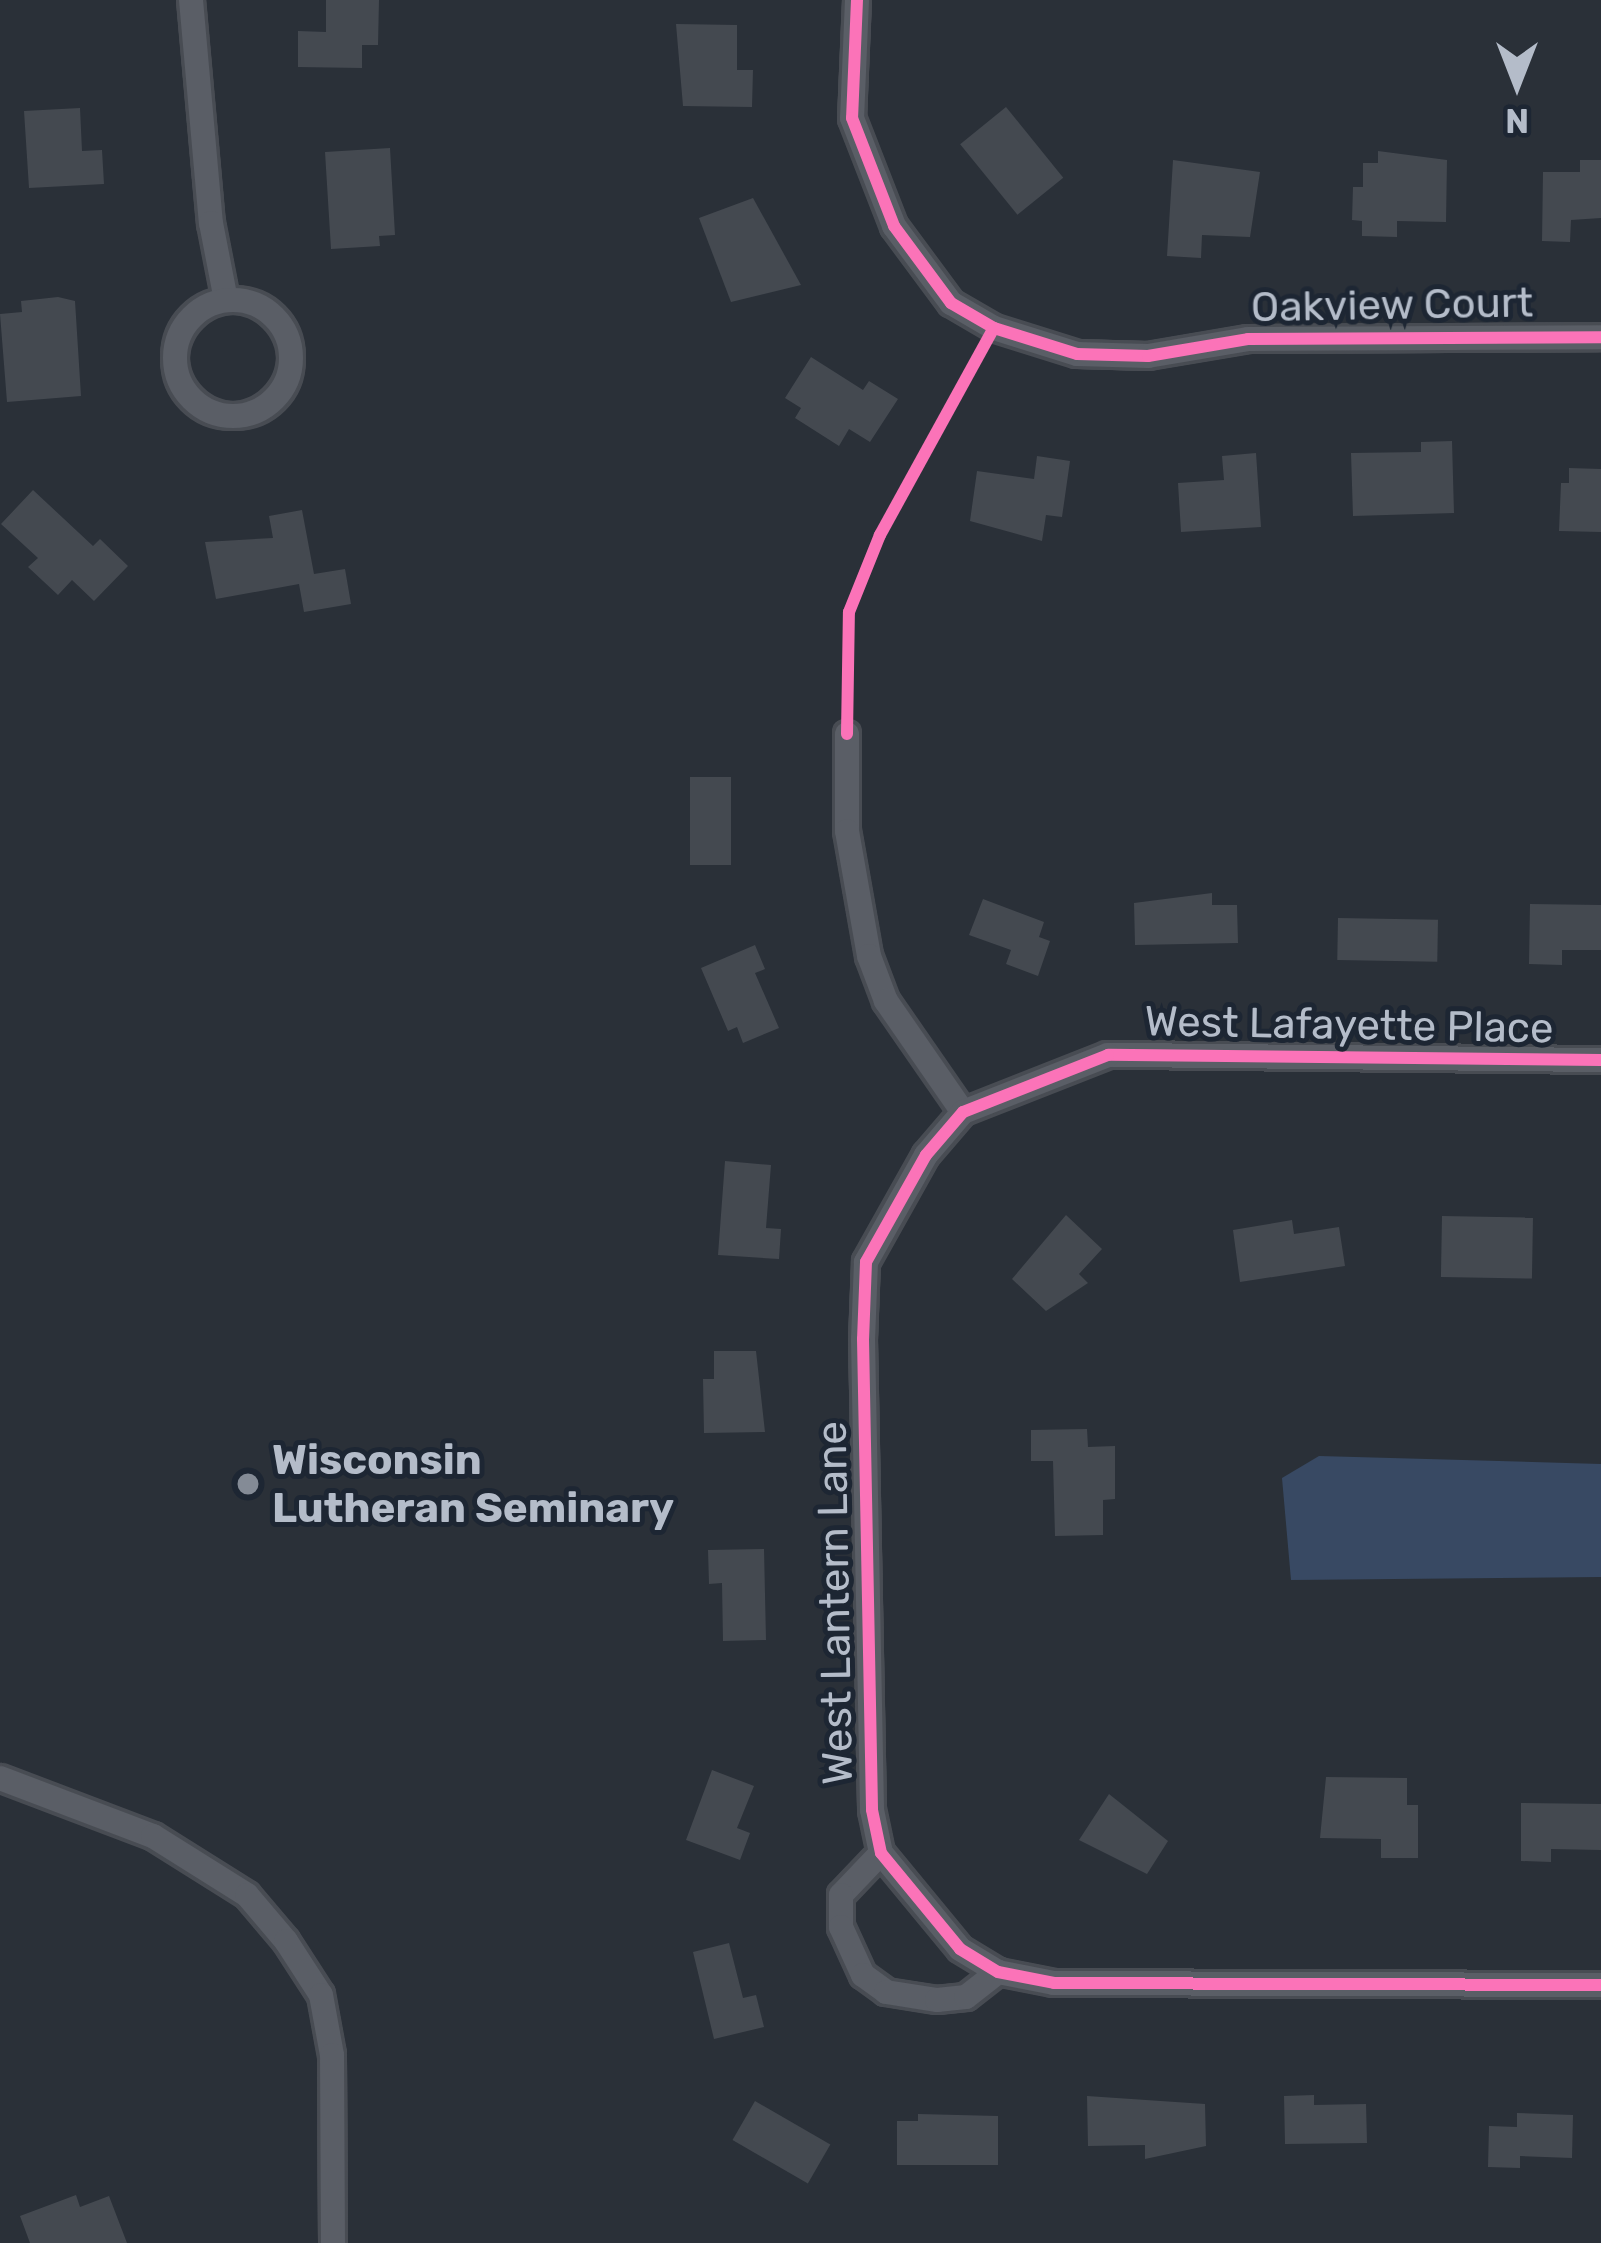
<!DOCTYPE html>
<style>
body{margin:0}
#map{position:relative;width:1601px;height:2243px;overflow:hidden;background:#2a3038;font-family:Rubik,sans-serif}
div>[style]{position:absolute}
.water>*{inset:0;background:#384963}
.building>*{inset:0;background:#444950;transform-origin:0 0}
.roads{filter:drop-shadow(3px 0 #484c53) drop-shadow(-3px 0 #484c53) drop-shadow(0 3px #484c53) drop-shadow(0 -3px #484c53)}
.street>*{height:24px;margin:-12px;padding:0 12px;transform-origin:12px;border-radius:12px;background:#5a5e66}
.street>.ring{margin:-12px;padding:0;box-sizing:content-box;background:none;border:24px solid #5a5e66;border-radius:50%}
.cycleway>*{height:12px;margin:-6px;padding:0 6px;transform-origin:6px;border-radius:6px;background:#fb73b8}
.dots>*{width:33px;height:33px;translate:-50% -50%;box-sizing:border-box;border:6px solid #1d2633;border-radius:50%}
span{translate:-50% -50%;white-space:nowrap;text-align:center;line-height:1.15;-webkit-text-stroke:10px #1d2633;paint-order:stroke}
.street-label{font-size:42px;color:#b4bcc9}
.poi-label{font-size:42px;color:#b4bcc9;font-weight:700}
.left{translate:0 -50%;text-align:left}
.north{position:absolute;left:1457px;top:24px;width:120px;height:120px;-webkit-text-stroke:9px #1d2633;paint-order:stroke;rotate:180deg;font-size:33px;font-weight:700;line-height:48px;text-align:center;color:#b4bcc9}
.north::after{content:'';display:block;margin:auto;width:42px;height:54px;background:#b4bcc9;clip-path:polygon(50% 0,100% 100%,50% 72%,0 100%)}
</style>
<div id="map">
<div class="water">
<div style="clip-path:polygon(1319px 1456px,1601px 1464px,1601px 1577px,1291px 1580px,1282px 1478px)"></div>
</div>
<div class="building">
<div style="clip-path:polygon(326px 0,379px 0,378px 45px,362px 45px,362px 68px,298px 67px,298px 31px,326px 32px)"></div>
<div style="clip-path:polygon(676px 24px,737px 25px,737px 70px,753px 70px,752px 107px,683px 106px)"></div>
<div style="left:1006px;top:107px;width:91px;height:59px;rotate:51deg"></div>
<div style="clip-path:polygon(80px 108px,82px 151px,102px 150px,104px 184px,29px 188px,24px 111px)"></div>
<div style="clip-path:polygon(390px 148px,395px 235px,379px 236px,380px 246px,331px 249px,325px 152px)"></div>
<div style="clip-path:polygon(1378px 151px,1447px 160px,1446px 222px,1397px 221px,1397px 237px,1362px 236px,1362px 221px,1352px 220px,1353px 187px,1363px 187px,1363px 163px,1378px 163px)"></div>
<div style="clip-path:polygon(1173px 160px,1260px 172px,1250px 237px,1202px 235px,1201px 258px,1167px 256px)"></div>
<div style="clip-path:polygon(1580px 160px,1601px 160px,1601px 218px,1571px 220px,1570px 242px,1542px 241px,1543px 172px,1580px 172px)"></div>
<div style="clip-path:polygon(753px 198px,801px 285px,731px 302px,699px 218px)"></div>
<div style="clip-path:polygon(58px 297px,75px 301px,81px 396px,7px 402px,0 314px,22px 312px,21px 301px)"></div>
<div style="clip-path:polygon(811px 357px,863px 390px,869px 381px,898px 399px,870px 442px,849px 429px,839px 446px,795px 418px,801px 408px,785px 398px)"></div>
<div style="clip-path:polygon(1452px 441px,1454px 513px,1353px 516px,1351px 453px,1421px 452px,1421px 442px)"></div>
<div style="clip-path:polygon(1256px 453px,1261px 527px,1181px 532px,1178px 483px,1224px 480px,1222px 456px)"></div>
<div style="clip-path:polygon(1037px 456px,1070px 461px,1062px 517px,1046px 515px,1042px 541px,970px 521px,977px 471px,1034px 479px)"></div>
<div style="clip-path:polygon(1569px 468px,1601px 469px,1601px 532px,1559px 531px,1561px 483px,1569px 483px)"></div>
<div style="clip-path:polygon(33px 490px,93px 546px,100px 539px,128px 566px,94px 601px,72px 580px,58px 595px,28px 567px,38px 558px,1px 524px)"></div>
<div style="clip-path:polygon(302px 510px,314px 574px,345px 569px,351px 604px,304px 612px,299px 584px,216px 599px,205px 542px,273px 538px,269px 516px)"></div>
<div style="left:690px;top:777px;width:41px;height:88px"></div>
<div style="clip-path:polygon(1212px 893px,1212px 905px,1237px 905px,1238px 943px,1135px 945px,1134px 903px)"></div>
<div style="clip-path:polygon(983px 899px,1044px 922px,1039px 937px,1050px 941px,1038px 976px,1006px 964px,1011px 950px,969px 935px)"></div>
<div style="clip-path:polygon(1530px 904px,1601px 905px,1601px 950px,1562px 950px,1562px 965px,1529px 964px)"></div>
<div style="left:1338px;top:918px;width:100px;height:42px;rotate:1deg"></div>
<div style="clip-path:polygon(755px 945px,765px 969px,755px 973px,779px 1028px,743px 1043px,737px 1027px,728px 1031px,701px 968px)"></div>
<div style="clip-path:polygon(725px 1161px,771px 1165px,766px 1228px,781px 1229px,779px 1259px,718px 1255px)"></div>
<div style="clip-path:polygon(1066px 1215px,1102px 1249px,1079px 1274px,1088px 1283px,1046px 1311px,1012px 1279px)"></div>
<div style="left:1442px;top:1216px;width:91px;height:61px;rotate:1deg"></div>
<div style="clip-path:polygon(1292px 1220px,1294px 1234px,1339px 1227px,1345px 1266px,1240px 1282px,1233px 1230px)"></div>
<div style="clip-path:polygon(714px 1351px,756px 1351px,765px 1432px,704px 1433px,703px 1379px,714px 1379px)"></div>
<div style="clip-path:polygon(1087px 1429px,1088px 1447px,1115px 1446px,1115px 1499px,1103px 1500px,1103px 1535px,1055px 1536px,1053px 1461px,1031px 1461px,1031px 1430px)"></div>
<div style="clip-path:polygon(764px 1549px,766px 1640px,723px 1641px,722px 1583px,709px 1584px,708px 1550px)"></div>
<div style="clip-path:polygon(712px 1770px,754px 1786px,737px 1828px,750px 1833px,740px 1860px,686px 1840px)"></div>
<div style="clip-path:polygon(1326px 1777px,1407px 1778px,1407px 1805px,1418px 1805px,1418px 1858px,1381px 1858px,1381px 1839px,1320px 1838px)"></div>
<div style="clip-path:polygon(1109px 1794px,1168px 1841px,1147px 1874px,1079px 1840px)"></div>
<div style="clip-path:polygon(1521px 1803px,1601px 1804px,1601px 1850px,1551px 1849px,1551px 1862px,1521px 1861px)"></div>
<div style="clip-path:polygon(729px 1943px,743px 1998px,756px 1995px,764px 2027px,714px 2039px,693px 1952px)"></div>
<div style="clip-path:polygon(1314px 2095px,1314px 2105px,1366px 2104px,1367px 2143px,1285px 2144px,1284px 2096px)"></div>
<div style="clip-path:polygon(1087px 2096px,1205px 2104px,1206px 2146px,1145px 2159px,1145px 2145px,1088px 2146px)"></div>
<div style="left:755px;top:2101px;width:87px;height:45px;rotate:30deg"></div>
<div style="clip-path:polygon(1517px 2113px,1573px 2115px,1572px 2158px,1520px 2156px,1520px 2168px,1488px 2167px,1489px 2126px,1517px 2127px)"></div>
<div style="clip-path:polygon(918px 2114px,998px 2116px,998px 2165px,897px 2165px,897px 2121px,918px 2121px)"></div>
<div style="clip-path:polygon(76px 2195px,80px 2207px,109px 2196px,127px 2243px,30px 2243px,20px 2216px)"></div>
</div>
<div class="roads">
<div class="street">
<div style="left:191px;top:0;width:224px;rotate:84.9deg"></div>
<div style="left:211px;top:223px;width:78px;rotate:79deg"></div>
<div style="left:857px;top:0;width:118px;rotate:92.4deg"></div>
<div style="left:852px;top:118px;width:116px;rotate:68.7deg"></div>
<div style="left:894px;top:226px;width:96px;rotate:53.5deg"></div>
<div style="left:951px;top:303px;width:50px;rotate:30.2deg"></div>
<div style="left:994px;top:328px;width:87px;rotate:17.4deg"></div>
<div style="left:1077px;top:354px;width:71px;rotate:1.6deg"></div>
<div style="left:1148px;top:356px;width:101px;rotate:-9.6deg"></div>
<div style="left:1248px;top:339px;width:353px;rotate:-0.3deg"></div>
<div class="ring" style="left:175px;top:300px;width:92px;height:92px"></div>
<div style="left:847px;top:734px;width:97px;rotate:90deg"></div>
<div style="left:847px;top:831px;width:127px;rotate:80deg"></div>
<div style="left:869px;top:956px;width:48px;rotate:69.3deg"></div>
<div style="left:886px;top:1001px;width:135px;rotate:55.3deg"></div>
<div style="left:1601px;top:1060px;width:493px;rotate:-179.4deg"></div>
<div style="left:1108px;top:1055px;width:156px;rotate:158.5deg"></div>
<div style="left:963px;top:1112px;width:57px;rotate:130.7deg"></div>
<div style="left:926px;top:1155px;width:123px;rotate:119.3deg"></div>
<div style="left:866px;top:1262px;width:77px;rotate:92.2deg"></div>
<div style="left:863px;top:1339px;width:471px;rotate:88.9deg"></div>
<div style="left:872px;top:1810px;width:44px;rotate:78.2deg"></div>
<div style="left:881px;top:1853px;width:124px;rotate:50.5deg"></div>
<div style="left:960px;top:1949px;width:44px;rotate:31.2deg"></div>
<div style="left:998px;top:1972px;width:57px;rotate:11.1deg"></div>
<div style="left:1054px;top:1983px;width:547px;rotate:0.21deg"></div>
<div style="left:0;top:1778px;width:164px;rotate:20.8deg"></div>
<div style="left:153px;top:1836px;width:111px;rotate:32.1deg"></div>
<div style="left:247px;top:1895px;width:60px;rotate:49.7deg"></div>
<div style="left:286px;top:1941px;width:64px;rotate:57.1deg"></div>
<div style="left:321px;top:1995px;width:61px;rotate:79.6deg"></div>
<div style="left:332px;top:2055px;width:188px;rotate:89.7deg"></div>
<div style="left:881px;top:1853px;width:58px;rotate:133.6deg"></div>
<div style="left:841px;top:1895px;width:32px;rotate:90deg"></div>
<div style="left:841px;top:1927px;width:53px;rotate:65.4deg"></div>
<div style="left:863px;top:1975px;width:29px;rotate:36deg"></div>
<div style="left:886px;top:1992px;width:52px;rotate:8.9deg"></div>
<div style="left:937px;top:2000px;width:29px;rotate:-6deg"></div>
<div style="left:966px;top:1997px;width:41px;rotate:-38deg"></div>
</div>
</div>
<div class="cycleway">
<div style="left:857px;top:0;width:118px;rotate:92.4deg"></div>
<div style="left:852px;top:118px;width:116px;rotate:68.7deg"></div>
<div style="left:894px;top:226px;width:96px;rotate:53.5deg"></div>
<div style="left:951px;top:303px;width:50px;rotate:30.2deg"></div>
<div style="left:994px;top:328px;width:87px;rotate:17.4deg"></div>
<div style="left:1077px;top:354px;width:71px;rotate:1.6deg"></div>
<div style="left:1148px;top:356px;width:101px;rotate:-9.6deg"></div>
<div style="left:1248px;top:339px;width:353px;rotate:-0.3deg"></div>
<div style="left:847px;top:734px;width:122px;rotate:-89.1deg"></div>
<div style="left:849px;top:612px;width:83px;rotate:-68.1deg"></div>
<div style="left:880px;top:535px;width:236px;rotate:-61.2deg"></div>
<div style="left:1601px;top:1060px;width:493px;rotate:-179.4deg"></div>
<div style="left:1108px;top:1055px;width:156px;rotate:158.5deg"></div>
<div style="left:963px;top:1112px;width:57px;rotate:130.7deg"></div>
<div style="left:926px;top:1155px;width:123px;rotate:119.3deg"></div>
<div style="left:866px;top:1262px;width:77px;rotate:92.2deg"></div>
<div style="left:863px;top:1339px;width:471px;rotate:88.9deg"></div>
<div style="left:872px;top:1810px;width:44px;rotate:78.2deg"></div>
<div style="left:881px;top:1853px;width:124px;rotate:50.5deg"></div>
<div style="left:960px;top:1949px;width:44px;rotate:31.2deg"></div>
<div style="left:998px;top:1972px;width:57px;rotate:11.1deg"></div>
<div style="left:1054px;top:1983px;width:547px;rotate:0.21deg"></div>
</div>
<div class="dots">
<div style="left:248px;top:1484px;background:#848b96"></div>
</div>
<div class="street-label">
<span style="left:1392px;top:305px;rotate:-1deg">Oakview Court</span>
<span style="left:1349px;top:1025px;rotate:1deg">West Lafayette Place</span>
<span style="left:835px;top:1603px;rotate:-91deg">West Lantern Lane</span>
</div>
<div class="poi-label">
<span class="left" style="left:272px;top:1484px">Wisconsin<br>Lutheran Seminary</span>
</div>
<div class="north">N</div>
</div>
